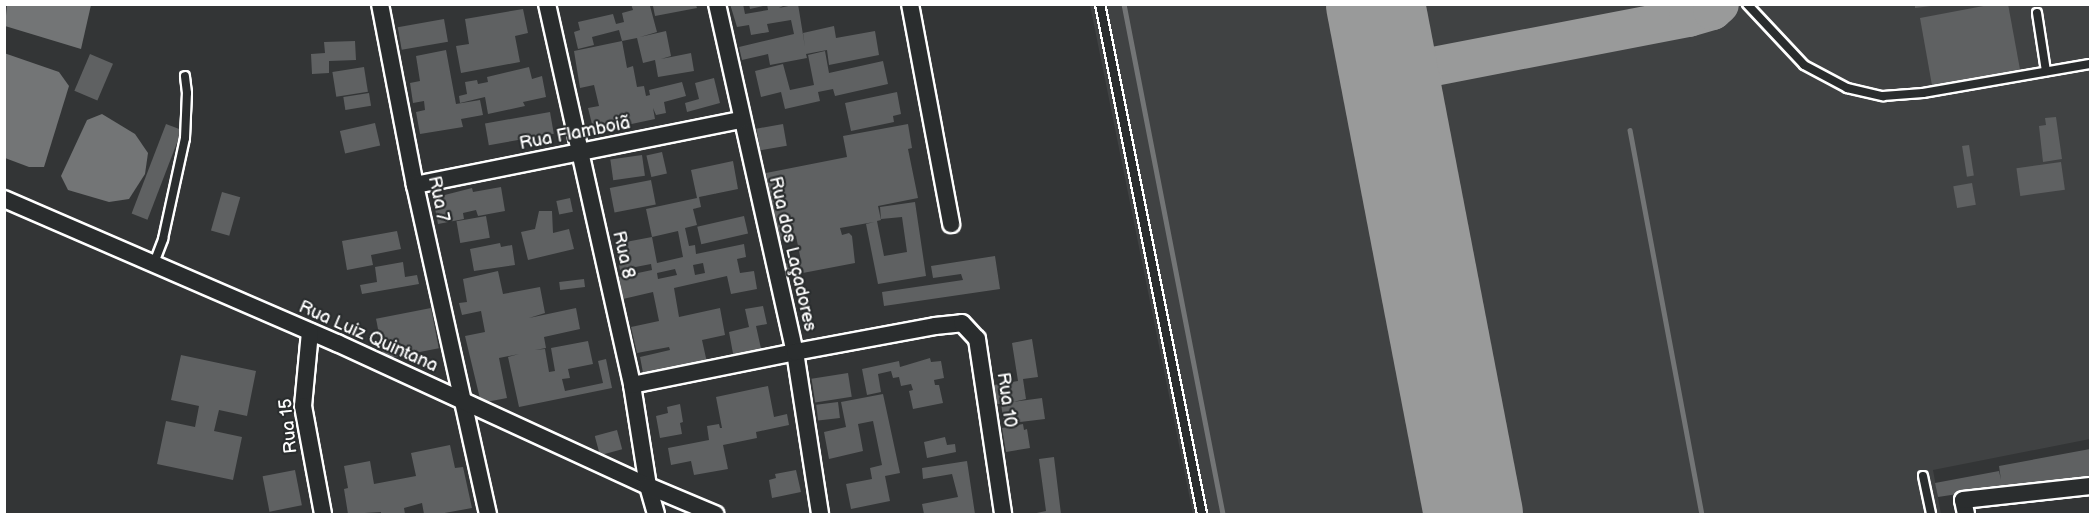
<!DOCTYPE html>
<meta charset="utf-8">
<style>
body{margin:0}
#map{position:relative;width:2095px;height:519px;overflow:hidden;background:#333536;font-family:"Balsamiq Sans",sans-serif}
div>[style]{position:absolute}
.built>*{inset:0;background:#404243}
.water>*{inset:0;background:#737576}
.stream>*{height:4.5px;margin:-2.25px;padding:0 2.25px;transform-origin:2.25px;border-radius:2.25px;background:#737576}
.taxiway>*{height:39px;margin:-19.5px;padding:0 19.5px;transform-origin:19.5px;border-radius:19.5px;background:#999a9a}
.runway>*{height:99px;margin:-49.5px;padding:0 49.5px;transform-origin:49.5px;border-radius:49.5px;background:#999a9a}
.building>*{inset:0;background:#5f6162;transform-origin:0 0}
.roads{filter:drop-shadow(2px 0 #fff) drop-shadow(-2px 0 #fff) drop-shadow(0 2px #fff) drop-shadow(0 -2px #fff)}
.lane>*{height:8px;margin:-4px;padding:0 4px;transform-origin:4px;border-radius:4px;background:#2a2d2e}
.street>*{height:16px;margin:-8px;padding:0 8px;transform-origin:8px;border-radius:8px;background:#2a2d2e}
span{translate:-50% -50%;white-space:nowrap;text-align:center;line-height:1.15;-webkit-text-stroke:4.5px #2a2d2e;paint-order:stroke}
.street-label{font-size:18px;color:#fff}
.frame{position:absolute;inset:0;border:6px solid #fff;pointer-events:none}
</style>
<div id="map">
<div class="built">
<div style="clip-path:polygon(1090px 5px,2090px 5px,2090px 439px,1933px 470px,1941px 514px,1193px 514px)"></div>
</div>
<div class="water">
<div style="clip-path:polygon(7px 5px,91px 5px,81px 49px,5px 26px)"></div>
<div style="clip-path:polygon(4px 53px,59px 72px,69px 86px,44px 167px,29px 167px,5px 158px)"></div>
<div style="clip-path:polygon(102px 114px,135px 134px,148px 153px,145px 174px,129px 199px,109px 202px,68px 190px,61px 176px,87px 120px)"></div>
</div>
<div class="stream">
<div style="left:1124px;top:4px;width:520px;rotate:79.01deg"></div>
<div style="left:1630px;top:130px;width:391px;rotate:79.4deg"></div>
</div>
<div class="taxiway">
<div style="left:1381px;top:36px;width:28px;rotate:51deg"></div>
<div style="left:1399px;top:58px;width:19px;rotate:25deg"></div>
<div style="left:1416px;top:66px;width:12px;rotate:5deg"></div>
<div style="left:1395px;top:109px;width:26px;rotate:-69deg"></div>
<div style="left:1404px;top:85px;width:30px;rotate:-37deg"></div>
<div style="left:1428px;top:67px;width:265px;rotate:-10.9deg"></div>
<div style="left:1688px;top:17px;width:25px;rotate:-16deg"></div>
<div style="left:1712px;top:10px;width:9px;rotate:-41deg"></div>
</div>
<div class="runway">
<div style="left:1375px;top:4px;width:519px;rotate:79.12deg"></div>
</div>
<div class="building">
<div style="clip-path:polygon(631px 4px,650px 6px,657px 32px,640px 37px,666px 31px,671px 56px,661px 59px,691px 53px,694px 71px,658px 77px,655px 60px,643px 63px,637px 38px,622px 41px,619px 30px,592px 37px,594px 45px,578px 49px,574px 32px,580px 30px,578px 22px,613px 14px,616px 24px,624px 22px,622px 13px,633px 10px)"></div>
<div style="clip-path:polygon(730px 4px,743px 4px,745px 14px,768px 10px,767px 4px,787px 4px,779px 8px,798px 4px,805px 47px,803px 33px,834px 26px,836px 38px,875px 31px,879px 55px,829px 65px,827px 50px,806px 54px,807px 58px,770px 65px,768px 54px,742px 60px,739px 47px,794px 34px,791px 20px,767px 24px,769px 32px,751px 35px,749px 25px,737px 27px)"></div>
<div style="clip-path:polygon(749px 4px,762px 4px,763px 6px,750px 9px)"></div>
<div style="clip-path:polygon(1915px 4px,1931px 4px,1931px 6px,1915px 8px)"></div>
<div style="clip-path:polygon(1994px 4px,2008px 4px,2021px 75px,1933px 91px,1920px 18px)"></div>
<div style="clip-path:polygon(659px 5px,696px 5px,697px 8px,655px 16px,653px 6px)"></div>
<div style="clip-path:polygon(523px 9px,528px 33px,515px 36px,520px 62px,461px 73px,456px 46px,469px 44px,465px 19px)"></div>
<div style="left:444px;top:19px;width:23px;height:47px;rotate:80deg"></div>
<div style="clip-path:polygon(355px 41px,356px 60px,329px 61px,329px 73px,312px 74px,311px 54px,325px 53px,324px 42px)"></div>
<div style="clip-path:polygon(622px 41px,627px 68px,633px 66px,637px 87px,644px 86px,646px 96px,650px 95px,649px 90px,682px 82px,686px 96px,664px 102px,666px 113px,656px 115px,653px 108px,655px 119px,594px 132px,588px 108px,599px 106px,594px 85px,580px 88px,574px 51px)"></div>
<div style="clip-path:polygon(446px 50px,456px 104px,480px 100px,483px 115px,461px 119px,463px 127px,420px 134px,416px 112px,425px 110px,424px 101px,413px 103px,410px 83px,420px 81px,416px 56px)"></div>
<div style="clip-path:polygon(825px 51px,829px 73px,883px 61px,888px 84px,835px 96px,833px 89px,818px 92px,820px 101px,785px 109px,781px 92px,761px 97px,755px 71px,783px 64px,790px 90px,814px 85px,808px 55px)"></div>
<div style="left:90px;top:54px;width:25px;height:40px;rotate:23deg"></div>
<div style="left:364px;top:67px;width:25px;height:32px;rotate:81deg"></div>
<div style="clip-path:polygon(529px 67px,532px 79px,542px 76px,546px 97px,523px 102px,525px 106px,488px 114px,485px 97px,460px 103px,459px 96px,467px 94px,465px 82px,477px 80px,478px 84px,488px 82px,487px 77px)"></div>
<div style="clip-path:polygon(714px 78px,720px 103px,687px 112px,685px 103px,699px 99px,695px 83px)"></div>
<div style="clip-path:polygon(897px 92px,901px 114px,893px 116px,894px 122px,851px 131px,845px 103px)"></div>
<div style="left:369px;top:93px;width:13px;height:26px;rotate:81deg"></div>
<div style="left:550px;top:112px;width:22px;height:66px;rotate:80deg"></div>
<div style="clip-path:polygon(2056px 117px,2062px 159px,2043px 162px,2039px 126px,2046px 125px,2045px 118px)"></div>
<div style="left:375px;top:123px;width:23px;height:36px;rotate:77deg"></div>
<div style="left:166px;top:124px;width:17px;height:96px;rotate:21deg"></div>
<div style="left:783px;top:124px;width:22px;height:27px;rotate:80deg"></div>
<div style="clip-path:polygon(908px 124px,912px 148px,908px 149px,918px 198px,878px 206px,881px 220px,877px 221px,884px 256px,907px 252px,902px 217px,881px 219px,880px 207px,915px 202px,926px 276px,878px 284px,866px 224px,874px 222px,840px 228px,842px 235px,849px 233px,852px 236px,855px 263px,787px 276px,784px 264px,801px 261px,796px 236px,779px 240px,766px 173px,847px 157px,843px 136px)"></div>
<div style="left:1969px;top:145px;width:31px;height:7px;rotate:81deg"></div>
<div style="left:662px;top:152px;width:22px;height:16px;rotate:77deg"></div>
<div style="left:642px;top:155px;width:21px;height:32px;rotate:82deg"></div>
<div style="clip-path:polygon(evenodd,733px 161px,738px 189px,699px 197px,701px 207px,693px 209px,697px 225px,685px 228px,689px 246px,695px 245px,696px 254px,744px 244px,746px 257px,737px 259px,740px 273px,754px 271px,757px 289px,731px 294px,727px 276px,674px 288px,679px 317px,720px 308px,725px 335px,702px 340px,708px 367px,644px 378px,640px 357px,670px 350px,669px 347px,637px 353px,631px 327px,659px 321px,653px 292px,623px 299px,619px 277px,652px 270px,651px 264px,620px 270px,615px 244px,652px 237px,646px 209px,697px 198px,691px 170px,733px 161px,678px 231px,683px 257px,657px 263px,652px 237px,678px 231px,733px 161px,703px 263px,705px 273px,695px 275px,693px 265px,703px 263px,733px 161px,675px 269px,677px 275px,658px 279px,657px 273px,675px 269px)"></div>
<div style="left:2061px;top:162px;width:28px;height:45px;rotate:82deg"></div>
<div style="left:651px;top:180px;width:25px;height:42px;rotate:79deg"></div>
<div style="left:1972px;top:183px;width:22px;height:19px;rotate:80deg"></div>
<div style="clip-path:polygon(501px 187px,505px 211px,478px 216px,476px 210px,463px 213px,464px 219px,438px 224px,433px 198px,472px 188px,473px 192px)"></div>
<div style="left:222px;top:192px;width:19px;height:40px;rotate:16deg"></div>
<div style="left:570px;top:198px;width:14px;height:14px;rotate:78deg"></div>
<div style="clip-path:polygon(539px 211px,552px 211px,553px 233px,569px 229px,574px 249px,528px 260px,521px 232px,535px 229px)"></div>
<div style="left:486px;top:216px;width:22px;height:30px;rotate:80deg"></div>
<div style="left:744px;top:216px;width:18px;height:48px;rotate:77deg"></div>
<div style="clip-path:polygon(397px 231px,401px 249px,371px 255px,373px 265px,347px 270px,342px 241px)"></div>
<div style="clip-path:polygon(500px 243px,501px 247px,512px 245px,515px 265px,474px 271px,470px 249px)"></div>
<div style="clip-path:polygon(995px 256px,1000px 289px,884px 306px,882px 292px,963px 280px,961px 274px,933px 278px,931px 266px)"></div>
<div style="clip-path:polygon(403px 262px,405px 277px,417px 275px,419px 284px,362px 294px,360px 285px,377px 282px,375px 267px)"></div>
<div style="clip-path:polygon(498px 271px,503px 294px,540px 287px,545px 313px,529px 318px,576px 308px,580px 329px,544px 337px,546px 348px,535px 350px,545px 349px,549px 372px,555px 371px,551px 348px,588px 341px,593px 364px,568px 369px,570px 378px,562px 379px,565px 391px,603px 383px,598px 361px,606px 359px,612px 388px,519px 407px,508px 357px,519px 354px,499px 358px,507px 398px,481px 403px,465px 336px,485px 332px,481px 311px,462px 315px,459px 303px,467px 302px,463px 279px)"></div>
<div style="left:584px;top:279px;width:8px;height:25px;rotate:83deg"></div>
<div style="clip-path:polygon(763px 306px,767px 324px,756px 326px,762px 353px,734px 359px,729px 332px,749px 327px,745px 309px)"></div>
<div style="left:431px;top:308px;width:41px;height:56px;rotate:79deg"></div>
<div style="clip-path:polygon(1032px 339px,1038px 377px,1023px 379px,1026px 399px,1013px 402px,1042px 398px,1045px 419px,1004px 424px,1001px 404px,997px 404px,994px 385px,1018px 381px,1012px 343px)"></div>
<div style="clip-path:polygon(181px 355px,256px 371px,247px 416px,219px 410px,214px 431px,242px 437px,233px 480px,157px 464px,166px 421px,195px 427px,199px 406px,171px 400px)"></div>
<div style="clip-path:polygon(930px 358px,931px 362px,941px 361px,944px 378px,934px 380px,935px 385px,939px 385px,943px 403px,913px 409px,909px 391px,913px 390px,911px 384px,901px 386px,899px 377px,893px 378px,891px 371px,878px 374px,881px 392px,867px 395px,862px 369px,899px 361px,900px 367px)"></div>
<div style="left:848px;top:373px;width:24px;height:37px;rotate:81deg"></div>
<div style="clip-path:polygon(768px 386px,774px 417px,787px 414px,789px 425px,756px 432px,757px 438px,723px 445px,728px 469px,694px 475px,691px 461px,671px 465px,668px 448px,709px 440px,707px 426px,719px 424px,720px 428px,722px 428px,716px 397px)"></div>
<div style="clip-path:polygon(883px 394px,900px 473px,885px 476px,890px 501px,851px 509px,846px 484px,872px 479px,870px 468px,882px 465px,873px 421px,858px 424px,863px 451px,829px 459px,824px 432px,846px 427px,841px 402px)"></div>
<div style="left:838px;top:402px;width:16px;height:22px;rotate:83deg"></div>
<div style="clip-path:polygon(680px 404px,683px 422px,680px 423px,682px 434px,660px 438px,656px 416px,668px 413px,667px 407px)"></div>
<div style="clip-path:polygon(1023px 424px,1024px 430px,1027px 429px,1030px 448px,1006px 452px,1002px 428px)"></div>
<div style="left:617px;top:430px;width:20px;height:23px;rotate:75deg"></div>
<div style="clip-path:polygon(945px 437px,947px 445px,955px 444px,956px 452px,927px 458px,924px 442px)"></div>
<div style="clip-path:polygon(450px 445px,455px 468px,463px 467px,472px 508px,439px 514px,424px 514px,422px 503px,404px 508px,405px 514px,381px 514px,381px 512px,348px 514px,344px 489px,348px 488px,344px 466px,370px 461px,374px 484px,416px 476px,411px 453px)"></div>
<div style="clip-path:polygon(2090px 449px,2090px 482px,2050px 489px,2049px 480px,1938px 497px,1935px 483px,1999px 471px,2001px 480px,1999px 466px)"></div>
<div style="clip-path:polygon(1054px 457px,1061px 514px,1032px 514px,1046px 511px,1039px 459px)"></div>
<div style="clip-path:polygon(967px 461px,975px 514px,924px 514px,922px 504px,958px 497px,952px 474px,923px 479px,922px 468px)"></div>
<div style="left:295px;top:470px;width:36px;height:33px;rotate:79deg"></div>
<div style="clip-path:polygon(796px 470px,801px 492px,772px 498px,769px 480px,776px 478px,775px 474px)"></div>
</div>
<div class="roads">
<div class="lane">
<div style="left:1100px;top:4px;width:520px;rotate:78.69deg"></div>
<div style="left:1747px;top:4px;width:83px;rotate:46.9deg"></div>
<div style="left:1804px;top:65px;width:49px;rotate:28.1deg"></div>
<div style="left:1847px;top:88px;width:37px;rotate:13deg"></div>
<div style="left:1883px;top:96px;width:40px;rotate:-4.3deg"></div>
<div style="left:1923px;top:93px;width:169px;rotate:-9.9deg"></div>
<div style="left:2037px;top:13px;width:59px;rotate:81.2deg"></div>
<div style="left:154px;top:263px;width:26px;rotate:-69deg"></div>
<div style="left:163px;top:239px;width:103px;rotate:-77.7deg"></div>
<div style="left:185px;top:138px;width:45px;rotate:-87.5deg"></div>
<div style="left:187px;top:93px;width:17px;rotate:-97deg"></div>
<div style="left:1923px;top:476px;width:39px;rotate:78deg"></div>
</div>
<div class="street">
<div style="left:380px;top:4px;width:184px;rotate:79.1deg"></div>
<div style="left:415px;top:185px;width:337px;rotate:77.5deg"></div>
<div style="left:547px;top:4px;width:390px;rotate:77.4deg"></div>
<div style="left:632px;top:385px;width:102px;rotate:81deg"></div>
<div style="left:648px;top:486px;width:29px;rotate:74deg"></div>
<div style="left:717px;top:4px;width:357px;rotate:77.4deg"></div>
<div style="left:795px;top:352px;width:164px;rotate:81.2deg"></div>
<div style="left:910px;top:4px;width:224px;rotate:79.4deg"></div>
<div style="left:415px;top:185px;width:332px;rotate:-11.3deg"></div>
<div style="left:4px;top:199px;width:363px;rotate:23.4deg"></div>
<div style="left:337px;top:343px;width:342px;rotate:24.7deg"></div>
<div style="left:648px;top:486px;width:73px;rotate:22.7deg"></div>
<div style="left:310px;top:332px;width:74px;rotate:95.4deg"></div>
<div style="left:303px;top:406px;width:110px;rotate:79.5deg"></div>
<div style="left:632px;top:385px;width:166px;rotate:-11.4deg"></div>
<div style="left:795px;top:352px;width:142px;rotate:-10.5deg"></div>
<div style="left:935px;top:326px;width:27px;rotate:-6deg"></div>
<div style="left:962px;top:323px;width:22px;rotate:47deg"></div>
<div style="left:977px;top:339px;width:177px;rotate:81.5deg"></div>
<div style="left:1966px;top:514px;width:14px;rotate:-102deg"></div>
<div style="left:1963px;top:500px;width:128px;rotate:-6.3deg"></div>
</div>
</div>
<div class="street-label">
<span style="left:575px;top:134px;rotate:-11deg">Rua Flamboiã</span>
<span style="left:438px;top:199px;rotate:78deg">Rua 7</span>
<span style="left:792px;top:254px;rotate:77deg">Rua dos Laçadores</span>
<span style="left:623px;top:255px;rotate:77deg">Rua 8</span>
<span style="left:368px;top:337px;rotate:24deg">Rua Luiz Quintana</span>
<span style="left:1006px;top:400px;rotate:82deg">Rua 10</span>
<span style="left:289px;top:426px;rotate:-96deg">Rua 15</span>
</div>
<div class="frame"></div>
</div>
